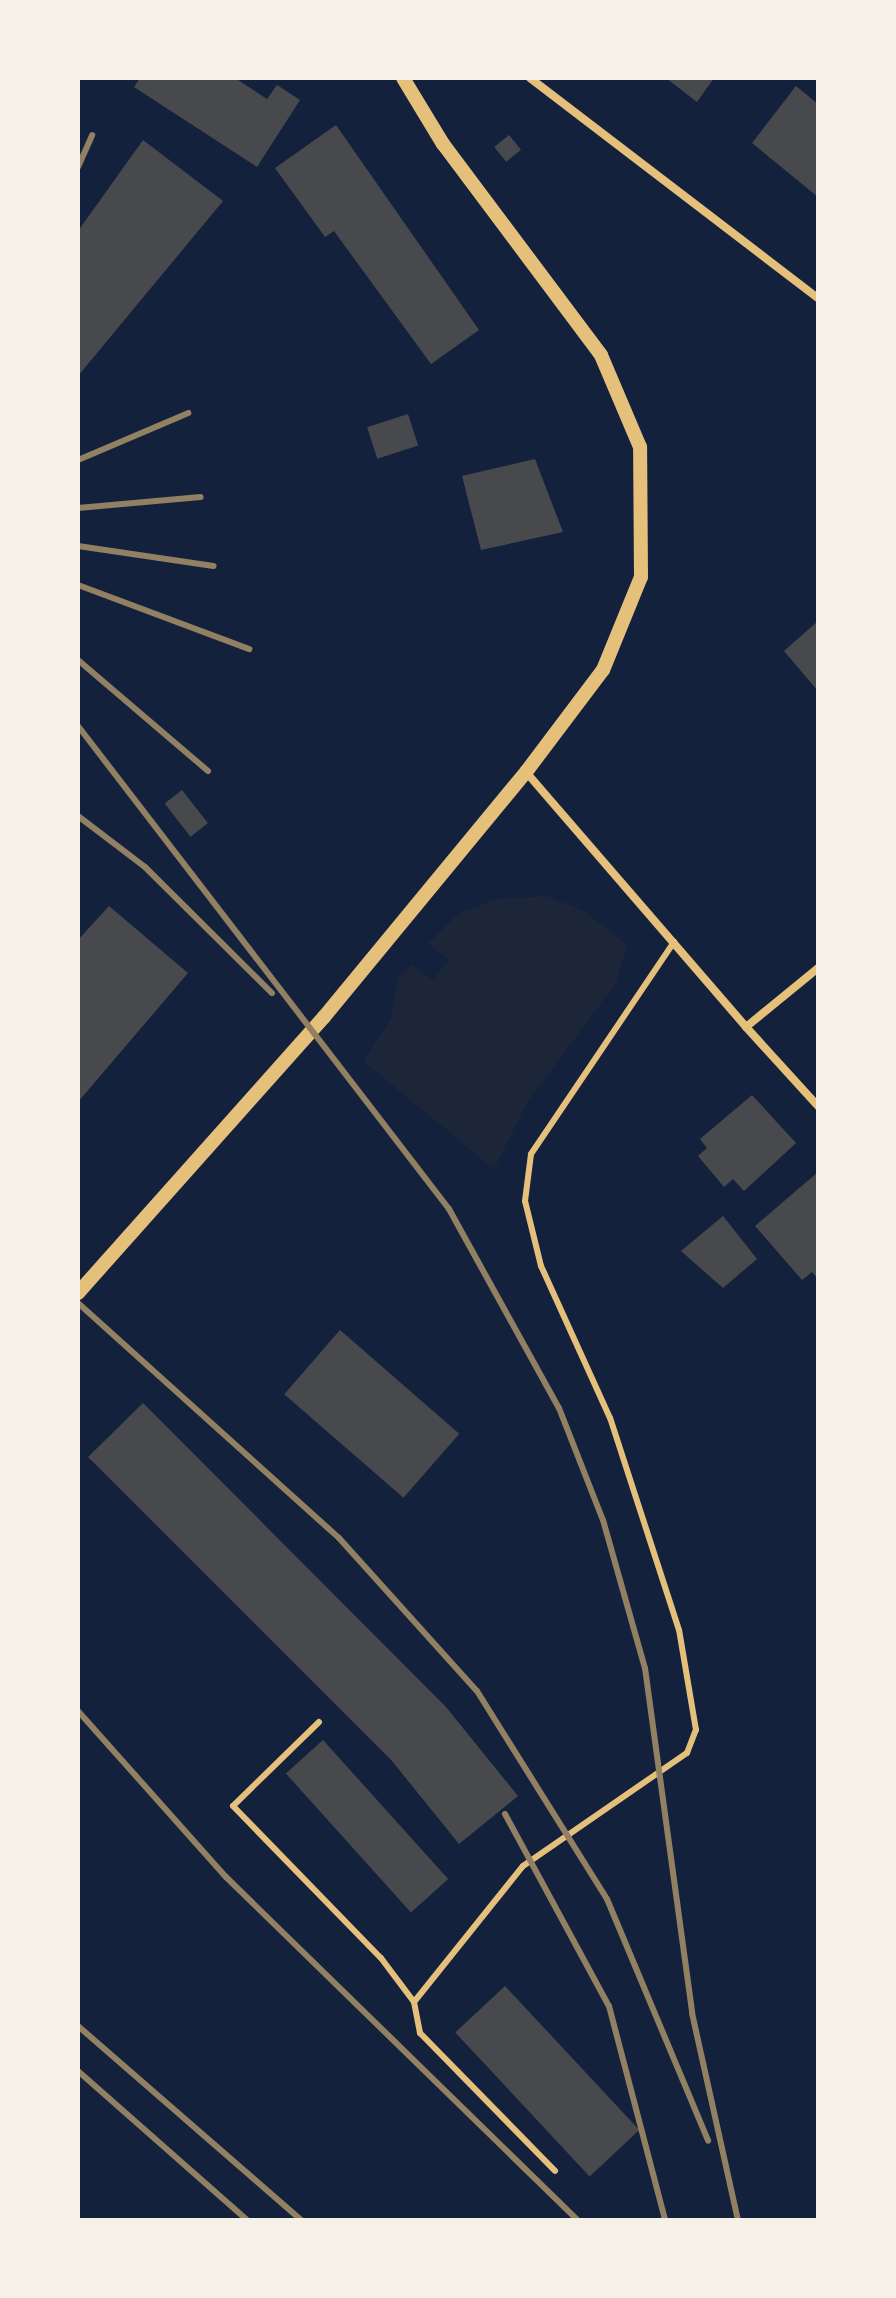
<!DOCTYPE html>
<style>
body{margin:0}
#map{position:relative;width:896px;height:2298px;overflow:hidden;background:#14213d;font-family:"DejaVu Sans",sans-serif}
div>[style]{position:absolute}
.green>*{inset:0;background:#1d2539}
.building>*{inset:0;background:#48494c;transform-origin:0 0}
.service>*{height:6px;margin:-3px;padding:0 3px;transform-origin:3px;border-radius:3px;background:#e5c07b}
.minor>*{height:8px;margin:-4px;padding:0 4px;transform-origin:4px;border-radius:4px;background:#e5c07b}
.tertiary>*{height:14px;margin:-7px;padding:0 7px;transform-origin:7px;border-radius:7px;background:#e5c07b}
.rail>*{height:6px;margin:-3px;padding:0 3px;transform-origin:3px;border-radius:3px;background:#918062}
span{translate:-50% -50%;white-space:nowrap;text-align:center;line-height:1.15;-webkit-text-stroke:8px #f6f1e7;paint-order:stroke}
.frame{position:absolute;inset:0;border:80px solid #f6f1e7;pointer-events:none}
</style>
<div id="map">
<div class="green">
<div style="clip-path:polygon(546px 896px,586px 912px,627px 945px,616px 983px,527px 1103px,494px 1169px,363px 1061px,391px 1019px,398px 979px,412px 965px,433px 980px,449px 960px,428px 944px,458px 914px,497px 899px)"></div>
</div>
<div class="building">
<div style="clip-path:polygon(140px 78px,235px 78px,267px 99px,277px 85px,300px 100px,257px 167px,134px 87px)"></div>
<div style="clip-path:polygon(666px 78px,714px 78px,697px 102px)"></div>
<div style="clip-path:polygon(796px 86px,818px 104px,818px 197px,752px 143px)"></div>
<div style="clip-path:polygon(336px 125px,479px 330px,431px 364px,334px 231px,325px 237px,275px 168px)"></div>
<div style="left:509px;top:135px;width:19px;height:19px;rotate:51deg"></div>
<div style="clip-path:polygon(143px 140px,223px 201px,78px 376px,78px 231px)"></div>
<div style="left:408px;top:414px;width:33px;height:43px;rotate:72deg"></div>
<div style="clip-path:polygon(535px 459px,563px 532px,481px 550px,462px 476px)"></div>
<div style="clip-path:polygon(818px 621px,818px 691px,784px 651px)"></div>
<div style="left:182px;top:790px;width:42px;height:22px;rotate:52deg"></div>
<div style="clip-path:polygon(109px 906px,188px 973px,78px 1102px,78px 940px)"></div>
<div style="clip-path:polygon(752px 1095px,796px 1143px,744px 1191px,733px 1179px,724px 1187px,698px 1156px,707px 1148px,700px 1139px)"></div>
<div style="clip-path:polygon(818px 1172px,818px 1279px,812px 1272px,802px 1280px,755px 1226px)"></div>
<div style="clip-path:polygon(723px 1216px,757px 1259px,723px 1288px,681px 1251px)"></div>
<div style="left:340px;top:1330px;width:158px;height:85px;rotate:41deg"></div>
<div style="clip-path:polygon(143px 1403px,446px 1707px,518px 1796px,459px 1844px,392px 1761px,88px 1457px)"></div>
<div style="left:323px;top:1740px;width:187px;height:50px;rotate:48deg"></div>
<div style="left:505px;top:1986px;width:197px;height:68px;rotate:47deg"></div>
</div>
<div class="service">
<div style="left:319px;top:1722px;width:120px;rotate:135.7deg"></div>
<div style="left:233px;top:1806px;width:212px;rotate:45.8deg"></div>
<div style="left:381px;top:1958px;width:55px;rotate:53.1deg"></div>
<div style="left:414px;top:2002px;width:32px;rotate:79deg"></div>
<div style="left:420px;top:2033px;width:193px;rotate:45.6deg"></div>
<div style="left:414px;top:2002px;width:174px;rotate:-51.3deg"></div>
<div style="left:523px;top:1866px;width:199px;rotate:-34.6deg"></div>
<div style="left:687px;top:1753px;width:25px;rotate:-69deg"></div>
<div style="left:696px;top:1730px;width:101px;rotate:-99.6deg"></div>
<div style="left:679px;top:1630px;width:223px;rotate:-108deg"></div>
<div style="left:610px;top:1418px;width:167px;rotate:-114.4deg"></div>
<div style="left:541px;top:1266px;width:67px;rotate:-103.8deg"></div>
<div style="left:525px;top:1201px;width:47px;rotate:-82.7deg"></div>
<div style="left:531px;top:1154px;width:256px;rotate:-56deg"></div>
</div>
<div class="minor">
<div style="left:530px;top:78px;width:362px;rotate:37.4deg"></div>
<div style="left:526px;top:772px;width:337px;rotate:49.2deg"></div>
<div style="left:746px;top:1027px;width:93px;rotate:-39.3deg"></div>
<div style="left:746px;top:1027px;width:107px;rotate:47.7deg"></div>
</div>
<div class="tertiary">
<div style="left:78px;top:1293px;width:370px;rotate:-48.3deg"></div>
<div style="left:324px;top:1017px;width:318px;rotate:-50.5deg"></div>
<div style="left:526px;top:772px;width:128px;rotate:-53deg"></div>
<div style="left:603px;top:670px;width:100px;rotate:-67.8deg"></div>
<div style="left:641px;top:577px;width:130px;rotate:-90.4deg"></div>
<div style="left:640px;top:447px;width:100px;rotate:-113deg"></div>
<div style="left:601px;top:355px;width:264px;rotate:-126.8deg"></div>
<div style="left:443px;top:144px;width:77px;rotate:-121.2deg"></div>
</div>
<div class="rail">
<div style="left:78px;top:167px;width:35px;rotate:-66deg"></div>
<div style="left:78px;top:460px;width:120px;rotate:-23.1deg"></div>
<div style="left:78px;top:508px;width:123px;rotate:-5.1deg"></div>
<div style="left:78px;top:546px;width:137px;rotate:8.4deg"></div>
<div style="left:78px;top:585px;width:183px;rotate:20.5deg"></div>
<div style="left:78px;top:660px;width:171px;rotate:40.5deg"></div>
<div style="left:78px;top:726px;width:609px;rotate:52.47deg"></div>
<div style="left:449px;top:1209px;width:227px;rotate:61.1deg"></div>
<div style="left:559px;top:1408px;width:120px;rotate:68.6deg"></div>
<div style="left:603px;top:1520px;width:154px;rotate:74.2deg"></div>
<div style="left:645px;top:1668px;width:348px;rotate:82.2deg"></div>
<div style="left:692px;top:2013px;width:212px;rotate:77.5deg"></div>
<div style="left:78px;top:816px;width:84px;rotate:37.3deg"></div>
<div style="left:145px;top:867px;width:179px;rotate:44.8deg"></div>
<div style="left:78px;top:1303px;width:351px;rotate:42deg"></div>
<div style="left:339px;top:1538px;width:206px;rotate:48deg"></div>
<div style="left:477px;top:1691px;width:245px;rotate:58deg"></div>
<div style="left:607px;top:1899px;width:262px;rotate:67.3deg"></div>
<div style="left:78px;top:1711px;width:222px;rotate:48.3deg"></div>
<div style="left:226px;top:1877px;width:491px;rotate:44.3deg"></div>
<div style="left:505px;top:1814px;width:218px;rotate:61.6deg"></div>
<div style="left:609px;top:2006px;width:221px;rotate:75.3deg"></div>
<div style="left:78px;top:2026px;width:296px;rotate:41deg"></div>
<div style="left:78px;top:2071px;width:225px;rotate:41.4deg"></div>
</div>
<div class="frame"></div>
</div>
